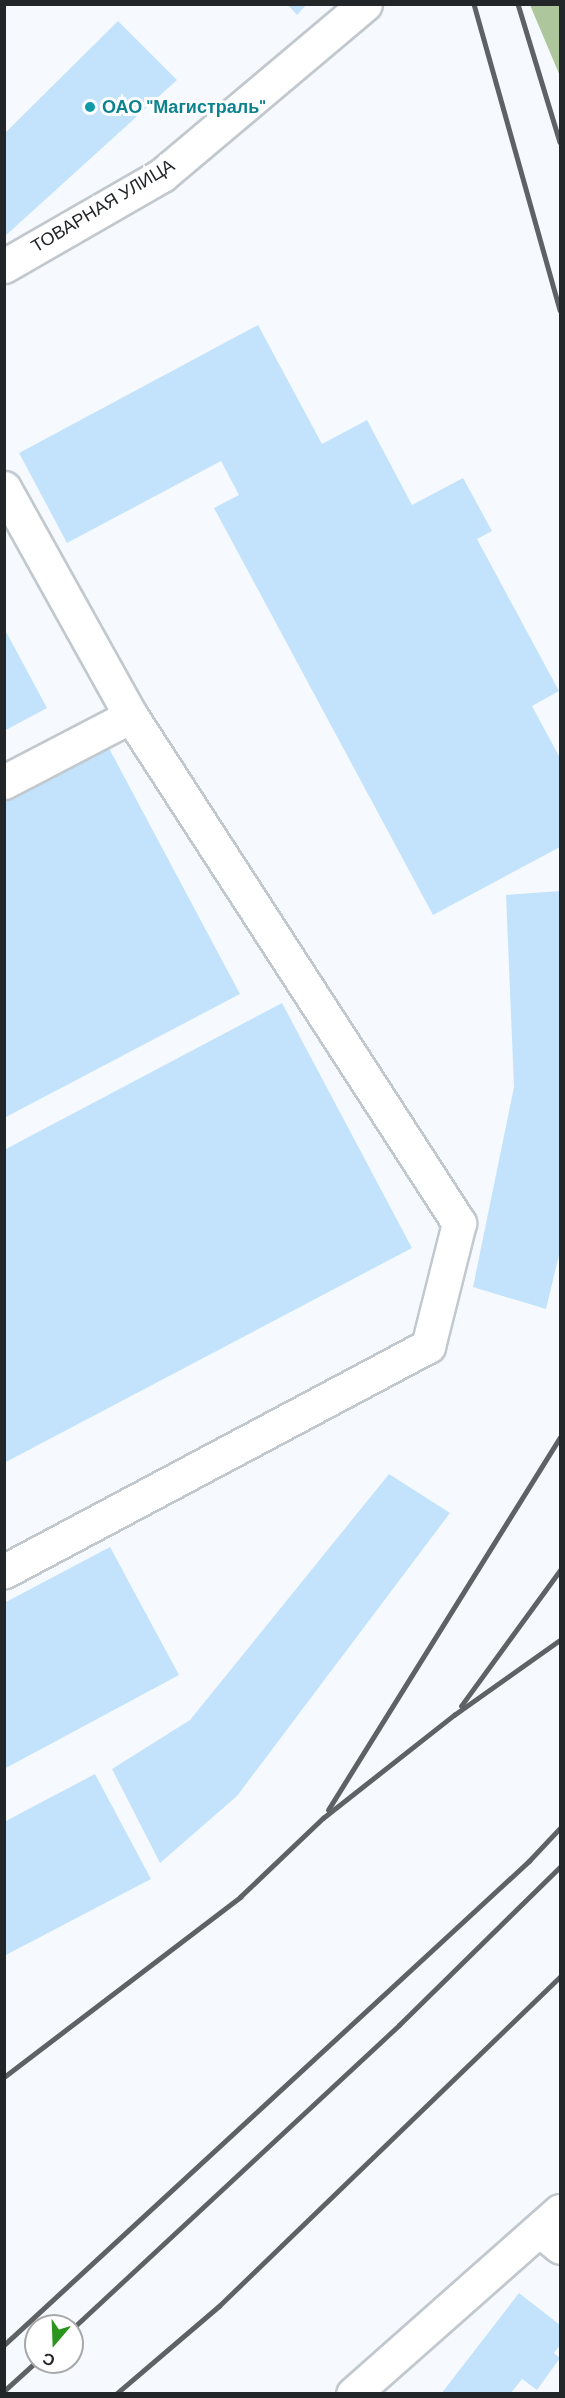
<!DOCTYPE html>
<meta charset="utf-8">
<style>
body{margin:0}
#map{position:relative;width:565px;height:2398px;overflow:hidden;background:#f6fafe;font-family:"DM Sans",sans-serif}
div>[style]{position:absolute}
.forest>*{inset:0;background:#adc69c}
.building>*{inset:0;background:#c3e3fd}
.roads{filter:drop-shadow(2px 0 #c1c8ce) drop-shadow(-2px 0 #c1c8ce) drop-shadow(0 2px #c1c8ce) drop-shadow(0 -2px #c1c8ce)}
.minor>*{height:33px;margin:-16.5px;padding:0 16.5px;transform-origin:16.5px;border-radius:16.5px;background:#fff}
.rail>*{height:4.5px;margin:-2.25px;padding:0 2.25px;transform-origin:2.25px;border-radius:2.25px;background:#5f6265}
.dots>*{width:16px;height:16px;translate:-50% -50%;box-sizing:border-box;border:3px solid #fff;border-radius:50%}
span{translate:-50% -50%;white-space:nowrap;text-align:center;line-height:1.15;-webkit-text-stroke:6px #fff;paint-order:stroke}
.culture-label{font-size:18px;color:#0d838f;font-weight:700}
.left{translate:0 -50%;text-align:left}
.street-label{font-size:18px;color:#232628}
.frame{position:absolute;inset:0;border:6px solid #232628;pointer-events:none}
.north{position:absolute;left:24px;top:2314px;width:60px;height:60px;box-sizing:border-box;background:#fff;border:2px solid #a7a8a9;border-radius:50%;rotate:199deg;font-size:16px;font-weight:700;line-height:24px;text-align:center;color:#232628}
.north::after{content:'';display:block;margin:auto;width:21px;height:27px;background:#2c951d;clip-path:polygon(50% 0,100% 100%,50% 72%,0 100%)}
</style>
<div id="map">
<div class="forest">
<div style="clip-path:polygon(530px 5px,560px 5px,560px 76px)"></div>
</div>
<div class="building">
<div style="clip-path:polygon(287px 4px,307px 4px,297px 15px)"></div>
<div style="clip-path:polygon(118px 21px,177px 80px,4px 237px,4px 134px)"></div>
<div style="clip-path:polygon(258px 325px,322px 444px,367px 420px,412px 505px,463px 478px,492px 531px,477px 539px,559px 691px,532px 706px,560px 758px,560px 847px,433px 915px,214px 508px,239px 495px,221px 461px,67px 543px,19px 453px)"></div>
<div style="clip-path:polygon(4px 628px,47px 708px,4px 731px)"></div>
<div style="clip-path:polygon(103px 737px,240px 994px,4px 1118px,4px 789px)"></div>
<div style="clip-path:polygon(560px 891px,560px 1251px,546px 1309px,473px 1287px,514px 1087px,506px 895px)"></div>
<div style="clip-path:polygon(282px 1003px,412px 1248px,4px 1463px,4px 1150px)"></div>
<div style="clip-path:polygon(389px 1474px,450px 1513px,237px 1796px,160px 1863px,112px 1769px,190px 1720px)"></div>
<div style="clip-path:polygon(110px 1547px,179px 1675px,4px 1769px,4px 1603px)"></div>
<div style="clip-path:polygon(95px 1774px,151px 1879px,4px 1956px,4px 1822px)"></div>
<div style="clip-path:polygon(519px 2293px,560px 2325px,560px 2345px,554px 2353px,560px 2358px,537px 2390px,522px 2379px,510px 2394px,441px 2394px)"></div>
</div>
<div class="roads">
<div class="minor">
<div style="left:4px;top:266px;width:182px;rotate:-29.9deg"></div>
<div style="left:162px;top:175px;width:265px;rotate:-40.1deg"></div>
<div style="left:4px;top:488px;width:261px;rotate:60.9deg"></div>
<div style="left:131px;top:716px;width:604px;rotate:57.1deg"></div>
<div style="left:459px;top:1223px;width:127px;rotate:104.1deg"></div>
<div style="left:428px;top:1346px;width:480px;rotate:152deg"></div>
<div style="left:4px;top:782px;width:143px;rotate:-27.5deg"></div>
<div style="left:540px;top:2230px;width:26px;rotate:40deg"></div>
<div style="left:353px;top:2394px;width:276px;rotate:-41.5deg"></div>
</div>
</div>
<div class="rail">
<div style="left:474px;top:4px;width:318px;rotate:74.3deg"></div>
<div style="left:518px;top:4px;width:144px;rotate:73.1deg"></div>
<div style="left:461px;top:1706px;width:168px;rotate:-53.9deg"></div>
<div style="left:328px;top:1810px;width:438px;rotate:-58.1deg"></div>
<div style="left:4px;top:2077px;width:297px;rotate:-37.3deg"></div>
<div style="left:240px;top:1897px;width:115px;rotate:-43.6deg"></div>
<div style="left:323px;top:1818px;width:167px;rotate:-38.2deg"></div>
<div style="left:454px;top:1715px;width:130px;rotate:-35.3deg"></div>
<div style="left:72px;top:2329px;width:446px;rotate:-42.9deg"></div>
<div style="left:399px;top:2025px;width:226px;rotate:-44.5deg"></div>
<div style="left:4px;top:2345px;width:714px;rotate:-42.67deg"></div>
<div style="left:529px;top:1861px;width:45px;rotate:-46.8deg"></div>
<div style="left:4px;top:2391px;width:43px;rotate:-42.2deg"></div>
<div style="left:116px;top:2394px;width:135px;rotate:-40.5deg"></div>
<div style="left:219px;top:2306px;width:474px;rotate:-44deg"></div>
</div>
<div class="dots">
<div style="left:90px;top:107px;background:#0f9aa8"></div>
</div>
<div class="culture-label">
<span class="left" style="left:102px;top:107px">ОАО "Магистраль"</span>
</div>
<div class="street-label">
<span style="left:103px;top:206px;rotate:-31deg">ТОВАРНАЯ УЛИЦА</span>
</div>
<div class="frame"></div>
<div class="north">С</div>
</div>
